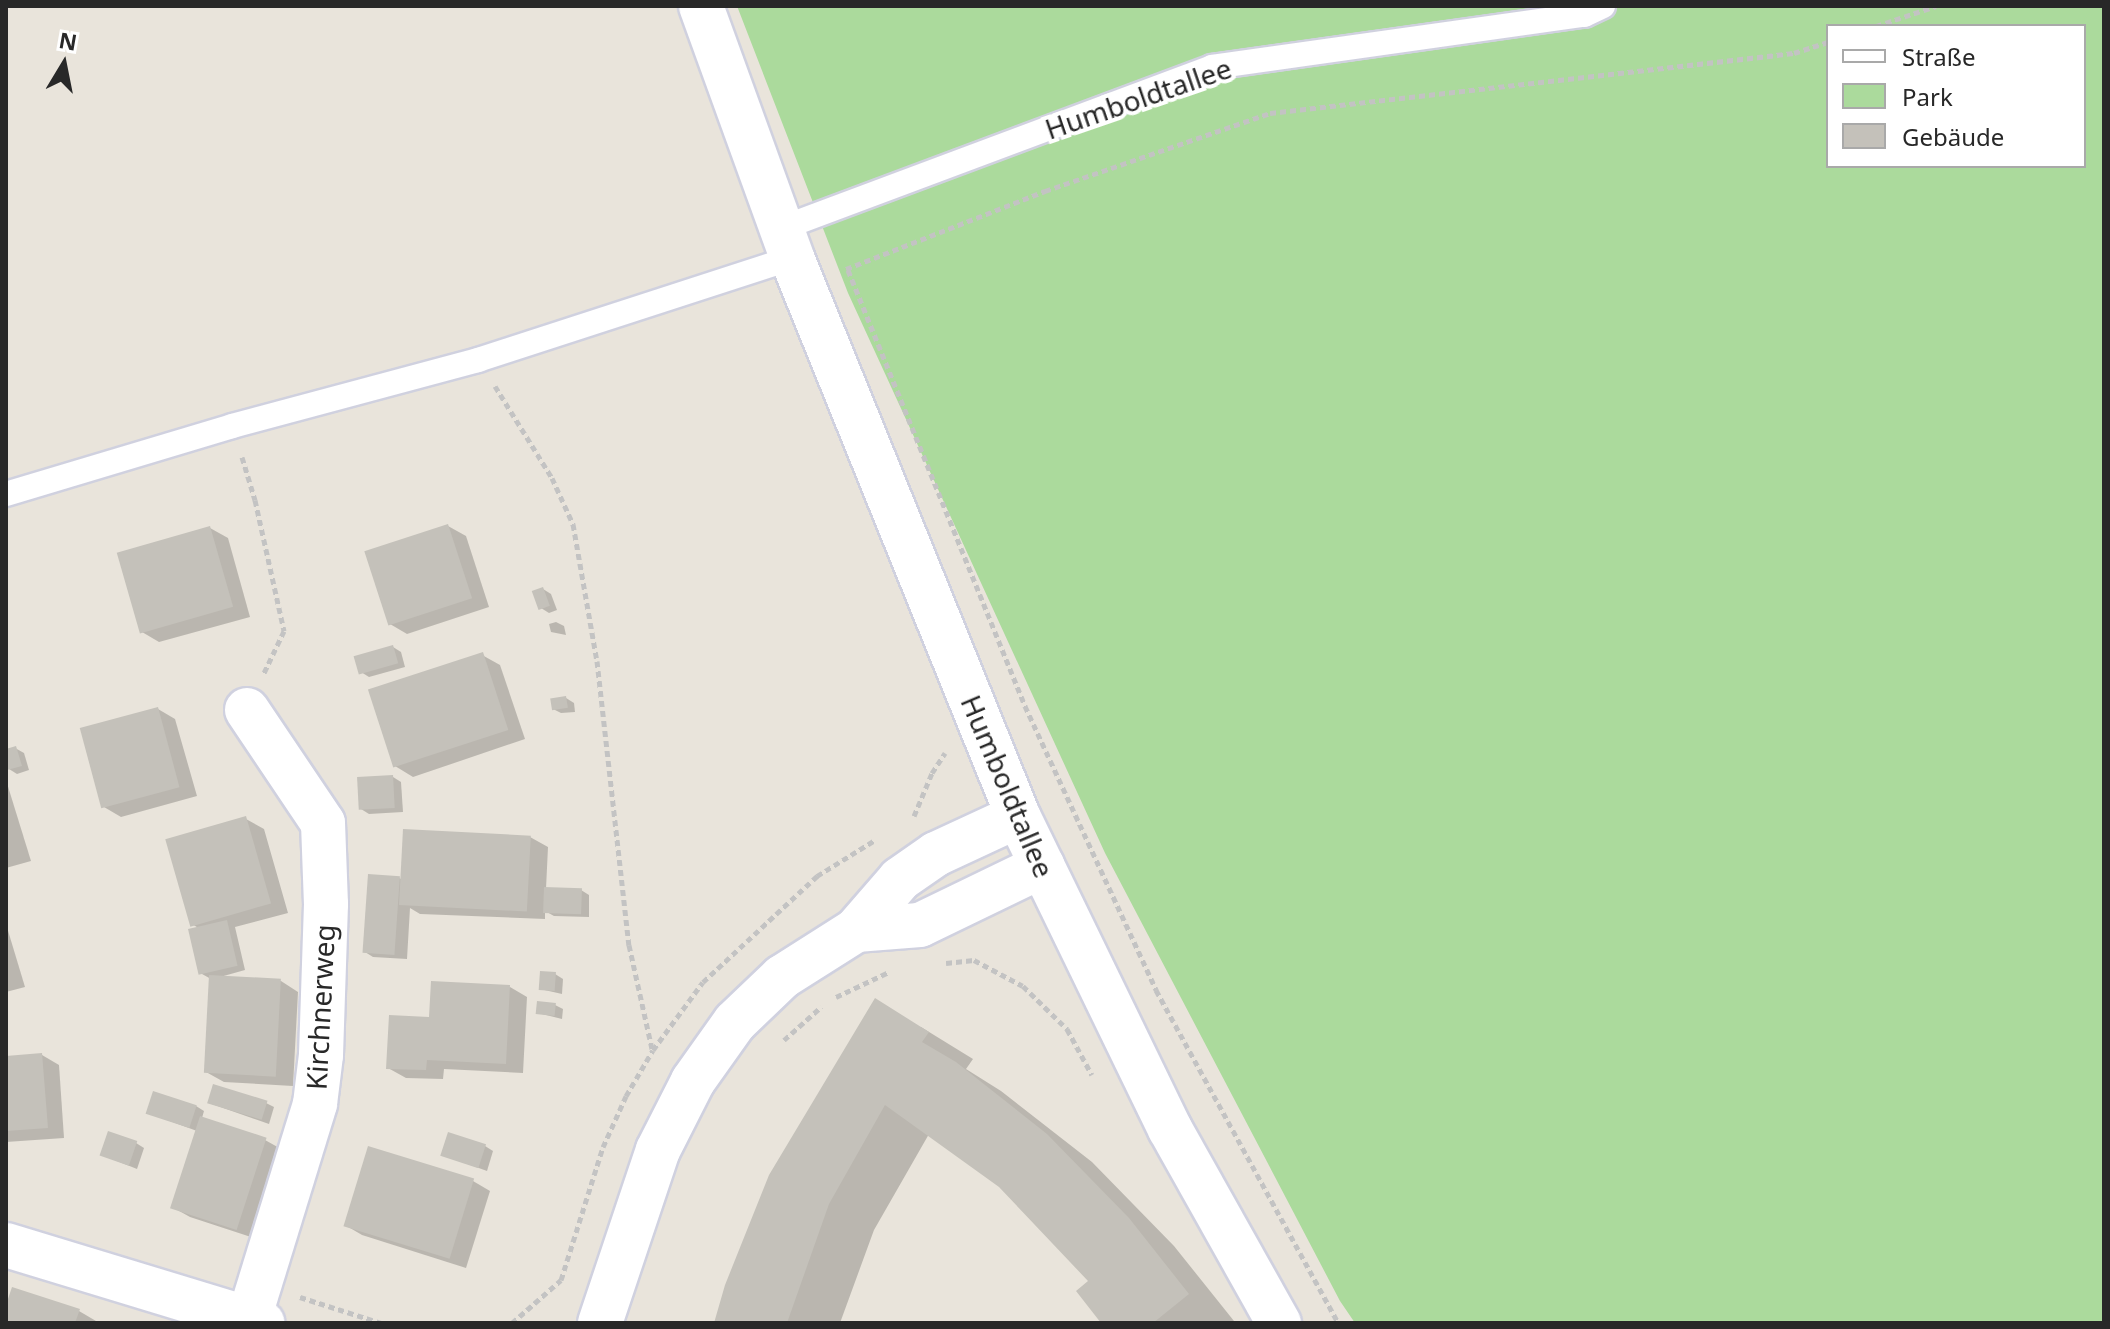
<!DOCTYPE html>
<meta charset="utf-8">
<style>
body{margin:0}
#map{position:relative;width:2110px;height:1329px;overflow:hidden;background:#e9e4db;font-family:"Noto Sans",sans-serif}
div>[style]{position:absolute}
.green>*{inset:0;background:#abda9c}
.shadow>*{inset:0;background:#0003}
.building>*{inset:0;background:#c4c1ba;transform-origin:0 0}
.path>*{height:5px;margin-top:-2.5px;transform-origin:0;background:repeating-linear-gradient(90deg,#c3c3c3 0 6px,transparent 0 10px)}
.roads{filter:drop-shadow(2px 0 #d0d1df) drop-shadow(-2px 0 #d0d1df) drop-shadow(0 2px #d0d1df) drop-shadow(0 -2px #d0d1df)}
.lane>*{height:24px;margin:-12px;padding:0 12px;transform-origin:12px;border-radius:12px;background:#fff}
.street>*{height:44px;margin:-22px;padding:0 22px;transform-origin:22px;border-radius:22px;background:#fff}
.secondary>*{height:44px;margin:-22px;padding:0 22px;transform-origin:22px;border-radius:22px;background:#fff}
span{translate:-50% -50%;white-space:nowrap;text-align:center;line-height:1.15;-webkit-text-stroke:8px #fff;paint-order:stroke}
.street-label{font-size:28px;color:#282828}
.frame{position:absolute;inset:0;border:8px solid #282828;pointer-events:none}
.legend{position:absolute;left:1826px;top:24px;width:260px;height:144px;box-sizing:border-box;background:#fff;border:2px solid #a9a9a9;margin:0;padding:10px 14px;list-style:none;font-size:24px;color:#282828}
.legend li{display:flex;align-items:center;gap:16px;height:40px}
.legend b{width:40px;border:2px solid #a9a9a9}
.north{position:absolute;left:24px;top:24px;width:80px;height:80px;-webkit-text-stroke:6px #fff;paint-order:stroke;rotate:10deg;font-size:22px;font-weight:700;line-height:32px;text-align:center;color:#282828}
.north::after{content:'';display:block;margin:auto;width:28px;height:36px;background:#282828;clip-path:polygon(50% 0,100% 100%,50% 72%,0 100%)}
</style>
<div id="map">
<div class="green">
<div style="clip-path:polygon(evenodd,737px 6px,2104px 6px,2104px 1323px,1355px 1323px,1340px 1301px,1105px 853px,848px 293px,737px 6px,1828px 26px,2084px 26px,2084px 166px,1828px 166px,1828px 26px)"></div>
</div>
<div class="shadow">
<div style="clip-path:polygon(448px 526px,466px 536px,489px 607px,407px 634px,390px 624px)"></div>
<div style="clip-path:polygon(210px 528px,228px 538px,250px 617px,159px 642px,142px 632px)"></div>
<div style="clip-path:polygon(543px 589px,551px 594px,557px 610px,549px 613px,541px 608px)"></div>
<div style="clip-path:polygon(556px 622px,564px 626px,566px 635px,551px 632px,549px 624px)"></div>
<div style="clip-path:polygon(393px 647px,401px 652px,405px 667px,369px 677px,361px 672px)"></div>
<div style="clip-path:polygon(482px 655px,500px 665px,525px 739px,413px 777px,395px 766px)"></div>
<div style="clip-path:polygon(566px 698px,574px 703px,575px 712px,561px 713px,553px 709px)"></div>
<div style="clip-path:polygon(158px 709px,175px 719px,197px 796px,121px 817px,104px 807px)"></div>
<div style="clip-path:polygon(15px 748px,24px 753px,29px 770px,17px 774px,9px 769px,6px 751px)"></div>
<div style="clip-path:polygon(393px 777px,401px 782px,403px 812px,369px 814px,361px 809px)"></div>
<div style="clip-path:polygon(6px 780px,31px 861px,6px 868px)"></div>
<div style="clip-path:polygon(246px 819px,264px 829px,288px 913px,235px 927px,245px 970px,220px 977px,281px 981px,298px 992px,293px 1086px,224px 1082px,206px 1072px,211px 979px,202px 974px,200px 929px,192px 924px)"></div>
<div style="clip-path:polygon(530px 837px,548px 847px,546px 889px,581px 890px,589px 895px,589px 917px,554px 916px,545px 911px,545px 919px,420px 914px,410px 908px,407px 959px,373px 957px,365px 952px,399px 878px,403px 880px)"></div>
<div style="clip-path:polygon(6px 924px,25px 987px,6px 992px)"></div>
<div style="clip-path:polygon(555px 974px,563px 979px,562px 994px,540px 989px)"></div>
<div style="clip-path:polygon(510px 987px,527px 997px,523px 1073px,444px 1069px,443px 1079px,406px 1078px,388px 1068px,431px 1019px)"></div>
<div style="clip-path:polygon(555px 1005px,563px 1009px,562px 1019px,538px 1013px)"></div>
<div style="clip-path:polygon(921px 1027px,973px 1059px,966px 1069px,1001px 1091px,1092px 1162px,1174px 1246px,1234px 1321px,1104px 1323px,1090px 1281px,1000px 1186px,929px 1134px,874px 1230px,840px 1323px,716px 1323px)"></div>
<div style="clip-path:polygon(42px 1055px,59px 1065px,64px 1138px,6px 1142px,6px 1057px)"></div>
<div style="clip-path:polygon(209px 1103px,266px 1103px,274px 1107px,269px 1124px)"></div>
<div style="clip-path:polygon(196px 1106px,204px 1111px,202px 1118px,265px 1140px,283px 1150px,254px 1238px,190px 1217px,172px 1207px,197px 1131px,148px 1113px)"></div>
<div style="clip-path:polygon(136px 1143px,144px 1148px,137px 1169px,102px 1155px)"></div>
<div style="clip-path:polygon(485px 1146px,493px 1151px,487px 1171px,443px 1155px)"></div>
<div style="clip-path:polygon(473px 1181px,490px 1191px,466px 1268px,362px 1235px,345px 1225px)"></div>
<div style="clip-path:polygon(6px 1311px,79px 1311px,96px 1321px,6px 1323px)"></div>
</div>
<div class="building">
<div style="left:448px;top:524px;width:78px;height:88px;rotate:72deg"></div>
<div style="left:210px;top:526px;width:84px;height:97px;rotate:74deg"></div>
<div style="left:543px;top:587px;width:20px;height:12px;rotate:70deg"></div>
<div style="left:393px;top:645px;width:19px;height:41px;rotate:74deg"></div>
<div style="left:483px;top:652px;width:82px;height:121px;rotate:72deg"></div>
<div style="left:566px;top:696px;width:12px;height:16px;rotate:81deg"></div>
<div style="left:158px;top:707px;width:83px;height:81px;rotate:75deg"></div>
<div style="clip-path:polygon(16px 746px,22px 766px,7px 770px,6px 749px)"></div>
<div style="left:393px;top:775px;width:33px;height:36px;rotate:87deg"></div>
<div style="left:246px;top:816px;width:91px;height:84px;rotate:74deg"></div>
<div style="left:403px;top:829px;width:128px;height:76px;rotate:3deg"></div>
<div style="left:368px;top:874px;width:32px;height:79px;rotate:4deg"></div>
<div style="left:544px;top:887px;width:38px;height:26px;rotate:2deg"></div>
<div style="left:227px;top:920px;width:47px;height:40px;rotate:77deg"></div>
<div style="left:540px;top:971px;width:16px;height:19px;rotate:4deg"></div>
<div style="left:209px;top:975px;width:72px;height:98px;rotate:3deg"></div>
<div style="clip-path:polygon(431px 981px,510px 985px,506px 1064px,427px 1060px,426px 1070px,386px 1069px,389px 1015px,429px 1017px)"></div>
<div style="clip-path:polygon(875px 998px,929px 1032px,922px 1042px,956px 1062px,1047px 1134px,1129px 1218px,1189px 1294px,1153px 1323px,1101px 1323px,1076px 1291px,1088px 1281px,999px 1187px,885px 1105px,829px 1204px,787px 1323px,714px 1323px,725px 1285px,769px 1175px)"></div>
<div style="left:537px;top:1001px;width:19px;height:13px;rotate:6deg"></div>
<div style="clip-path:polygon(42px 1053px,48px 1128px,6px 1131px,6px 1056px)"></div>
<div style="left:213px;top:1084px;width:57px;height:20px;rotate:17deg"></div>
<div style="left:153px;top:1091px;width:46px;height:24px;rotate:18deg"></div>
<div style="left:200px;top:1116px;width:70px;height:97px;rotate:18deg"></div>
<div style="left:108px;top:1131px;width:31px;height:26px;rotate:19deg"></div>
<div style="left:448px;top:1132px;width:40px;height:25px;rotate:18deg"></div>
<div style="left:368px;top:1146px;width:111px;height:84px;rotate:17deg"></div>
<div style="clip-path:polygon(12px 1287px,80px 1309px,75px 1323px,6px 1323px,6px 1305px)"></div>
</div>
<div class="path">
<div style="left:1876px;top:26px;width:63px;rotate:-18.4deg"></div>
<div style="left:846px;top:269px;width:214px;rotate:-21.4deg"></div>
<div style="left:1045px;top:191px;width:238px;rotate:-19.1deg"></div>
<div style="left:1270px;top:113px;width:527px;rotate:-6.53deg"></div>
<div style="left:1794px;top:53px;width:36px;rotate:-18deg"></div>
<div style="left:848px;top:270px;width:471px;rotate:67.9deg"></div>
<div style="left:1025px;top:706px;width:313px;rotate:65.2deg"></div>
<div style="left:1156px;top:990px;width:379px;rotate:61.3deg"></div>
<div style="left:495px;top:386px;width:108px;rotate:58.2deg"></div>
<div style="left:552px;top:478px;width:51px;rotate:65.5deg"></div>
<div style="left:573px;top:524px;width:139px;rotate:80.1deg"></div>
<div style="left:597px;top:661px;width:286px;rotate:83.6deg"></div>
<div style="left:629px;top:945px;width:107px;rotate:77.5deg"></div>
<div style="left:242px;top:457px;width:45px;rotate:73.2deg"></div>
<div style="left:255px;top:500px;width:134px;rotate:77.5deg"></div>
<div style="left:284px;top:631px;width:47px;rotate:115.5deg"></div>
<div style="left:914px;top:816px;width:47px;rotate:-67.3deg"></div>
<div style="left:932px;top:773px;width:24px;rotate:-57deg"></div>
<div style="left:946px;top:963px;width:28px;rotate:-6deg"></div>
<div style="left:974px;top:960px;width:55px;rotate:28deg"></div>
<div style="left:1023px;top:986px;width:62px;rotate:44.3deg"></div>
<div style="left:1067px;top:1029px;width:52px;rotate:61.5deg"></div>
<div style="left:836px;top:997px;width:59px;rotate:-25.3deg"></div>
<div style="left:784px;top:1040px;width:50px;rotate:-41.7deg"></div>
<div style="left:300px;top:1297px;width:85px;rotate:17.8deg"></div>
<div style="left:512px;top:1323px;width:65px;rotate:-41.3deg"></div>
<div style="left:561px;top:1280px;width:139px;rotate:-72.5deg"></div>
<div style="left:603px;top:1147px;width:56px;rotate:-65.7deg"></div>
<div style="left:626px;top:1096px;width:53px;rotate:-59.6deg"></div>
<div style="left:653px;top:1050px;width:84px;rotate:-53.7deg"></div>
<div style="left:703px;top:982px;width:156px;rotate:-42.9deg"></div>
<div style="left:817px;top:876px;width:68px;rotate:-31.8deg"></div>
</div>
<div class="roads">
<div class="lane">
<div style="left:782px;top:228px;width:459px;rotate:-20.5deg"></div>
<div style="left:1212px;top:67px;width:376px;rotate:-8deg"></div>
<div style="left:1584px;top:15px;width:21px;rotate:-25deg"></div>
<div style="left:6px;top:494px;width:236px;rotate:-16.7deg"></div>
<div style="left:232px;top:426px;width:255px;rotate:-15deg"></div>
<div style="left:478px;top:360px;width:330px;rotate:-18deg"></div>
</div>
<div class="street">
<div style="left:247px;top:710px;width:136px;rotate:56.1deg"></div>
<div style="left:323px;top:823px;width:81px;rotate:87.9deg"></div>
<div style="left:326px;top:904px;width:151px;rotate:91.9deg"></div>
<div style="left:321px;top:1055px;width:49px;rotate:97deg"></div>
<div style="left:315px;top:1104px;width:225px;rotate:107.1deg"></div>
<div style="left:6px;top:1245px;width:268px;rotate:16.9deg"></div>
</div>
<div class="secondary">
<div style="left:701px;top:6px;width:268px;rotate:70.1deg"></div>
<div style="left:792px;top:258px;width:602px;rotate:67.95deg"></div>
<div style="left:1018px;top:816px;width:348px;rotate:64.1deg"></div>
<div style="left:1170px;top:1129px;width:223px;rotate:60.7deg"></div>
<div style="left:856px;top:930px;width:64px;rotate:-4.5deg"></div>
<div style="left:920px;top:925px;width:136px;rotate:-25.8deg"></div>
<div style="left:600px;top:1323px;width:182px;rotate:-71.5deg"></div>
<div style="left:658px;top:1150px;width:77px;rotate:-63.1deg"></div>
<div style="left:693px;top:1081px;width:72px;rotate:-54.6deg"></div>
<div style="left:735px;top:1022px;width:65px;rotate:-43.8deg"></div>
<div style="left:782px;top:977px;width:88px;rotate:-32.4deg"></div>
<div style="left:856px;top:930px;width:67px;rotate:-49.2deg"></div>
<div style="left:900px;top:879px;width:44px;rotate:-34.8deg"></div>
<div style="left:936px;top:854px;width:90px;rotate:-24.9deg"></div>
</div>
</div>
<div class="street-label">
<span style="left:1138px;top:98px;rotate:-19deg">Humboldtallee</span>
<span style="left:1008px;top:786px;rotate:67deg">Humboldtallee</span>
<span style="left:320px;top:1007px;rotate:-87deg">Kirchnerweg</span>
</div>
<div class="frame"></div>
<ul class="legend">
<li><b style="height:10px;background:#fff"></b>Straße</li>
<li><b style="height:22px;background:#abda9c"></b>Park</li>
<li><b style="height:22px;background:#c4c1ba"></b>Gebäude</li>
</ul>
<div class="north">N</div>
</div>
